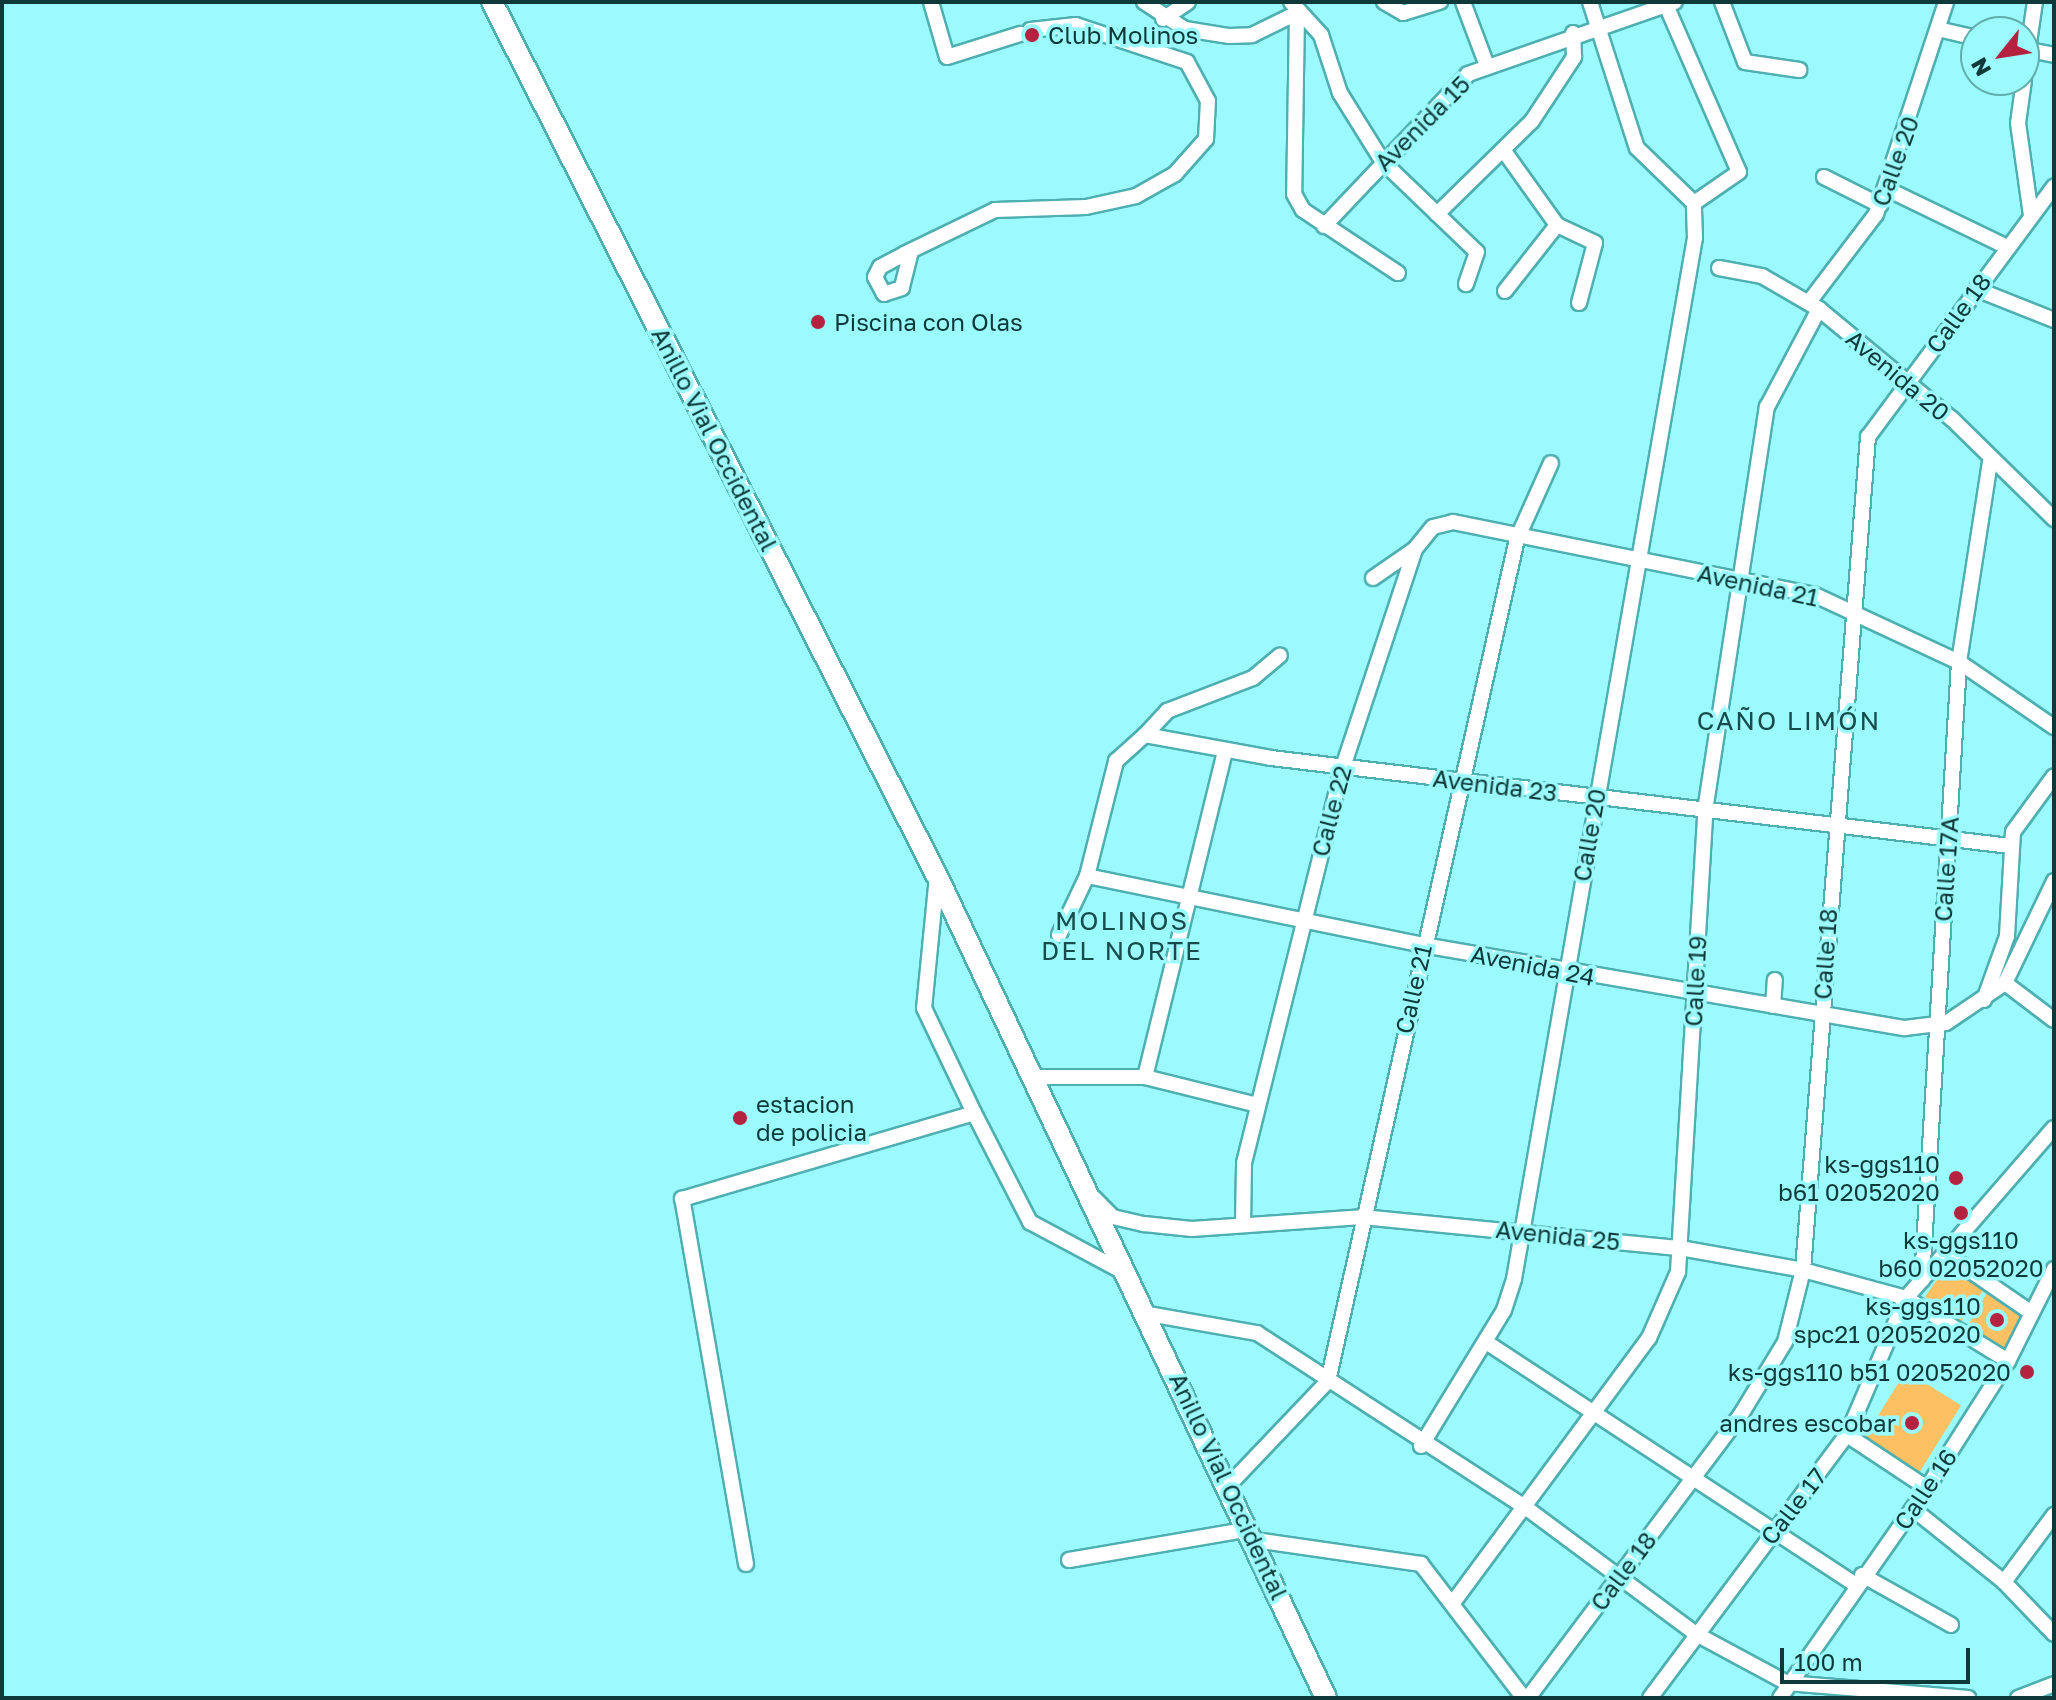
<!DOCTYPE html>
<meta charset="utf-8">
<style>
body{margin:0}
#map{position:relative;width:2056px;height:1700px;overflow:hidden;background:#9bfafb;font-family:"Golos Text",sans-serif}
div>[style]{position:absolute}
.green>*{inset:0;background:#fdc163;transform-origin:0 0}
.roads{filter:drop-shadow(2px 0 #4eafb1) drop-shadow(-2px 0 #4eafb1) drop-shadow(0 2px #4eafb1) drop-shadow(0 -2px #4eafb1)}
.minor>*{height:14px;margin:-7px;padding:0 7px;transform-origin:7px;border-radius:7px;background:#fff}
.highway>*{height:20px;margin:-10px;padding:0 10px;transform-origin:10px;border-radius:10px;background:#fff}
.dots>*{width:22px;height:22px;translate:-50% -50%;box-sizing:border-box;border:4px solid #9bfafb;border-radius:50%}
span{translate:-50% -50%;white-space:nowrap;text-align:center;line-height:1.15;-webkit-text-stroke:7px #9bfafb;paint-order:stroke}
.poi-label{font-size:24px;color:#0f3939}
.left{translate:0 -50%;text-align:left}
.right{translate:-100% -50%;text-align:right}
.street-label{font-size:24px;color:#0f3939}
.neighbourhood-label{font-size:26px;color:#174b4c;letter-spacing:2px}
.frame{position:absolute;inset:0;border:4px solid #0f3939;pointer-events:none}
.north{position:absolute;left:1960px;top:16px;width:80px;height:80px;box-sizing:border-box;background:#9bfafb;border:2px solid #63adad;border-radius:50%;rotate:240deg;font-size:22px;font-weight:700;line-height:32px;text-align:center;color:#0f3939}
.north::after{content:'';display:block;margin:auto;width:28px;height:36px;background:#b4223f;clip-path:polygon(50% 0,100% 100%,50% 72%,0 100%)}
.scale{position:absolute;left:1780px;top:1648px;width:190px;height:36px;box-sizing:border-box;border:4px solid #0f3939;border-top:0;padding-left:10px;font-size:24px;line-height:28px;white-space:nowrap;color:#0f3939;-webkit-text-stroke:6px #9bfafb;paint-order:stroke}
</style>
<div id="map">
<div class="green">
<div style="left:1948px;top:1264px;width:44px;height:40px;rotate:35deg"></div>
<div style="left:1988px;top:1291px;width:44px;height:41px;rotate:30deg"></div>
<div style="left:1906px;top:1371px;width:65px;height:82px;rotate:32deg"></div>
</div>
<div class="roads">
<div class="minor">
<div style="left:931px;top:2px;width:57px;rotate:73.8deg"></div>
<div style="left:947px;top:57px;width:77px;rotate:-17.5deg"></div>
<div style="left:1144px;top:2px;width:49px;rotate:33.4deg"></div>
<div style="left:1185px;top:29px;width:45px;rotate:9deg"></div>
<div style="left:1229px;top:36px;width:23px;rotate:-2deg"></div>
<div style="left:1252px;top:35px;width:50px;rotate:-26.1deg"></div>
<div style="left:1291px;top:2px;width:45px;rotate:47.7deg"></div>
<div style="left:1321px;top:35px;width:61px;rotate:71.9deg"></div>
<div style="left:1340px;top:93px;width:81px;rotate:58.1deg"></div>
<div style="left:1383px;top:162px;width:130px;rotate:43.8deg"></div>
<div style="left:1477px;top:252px;width:34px;rotate:109deg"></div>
<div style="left:1384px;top:2px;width:22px;rotate:30deg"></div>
<div style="left:1403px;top:13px;width:39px;rotate:-17deg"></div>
<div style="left:1463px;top:2px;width:68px;rotate:69.4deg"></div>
<div style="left:1590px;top:2px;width:153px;rotate:72.2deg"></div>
<div style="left:1637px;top:148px;width:79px;rotate:44deg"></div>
<div style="left:1722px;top:2px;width:64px;rotate:69deg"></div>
<div style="left:1745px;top:62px;width:55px;rotate:8.4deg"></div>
<div style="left:1666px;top:5px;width:182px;rotate:66.4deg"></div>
<div style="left:1739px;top:172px;width:55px;rotate:145.4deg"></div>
<div style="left:1297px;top:13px;width:181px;rotate:90.9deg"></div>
<div style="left:1294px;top:194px;width:18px;rotate:61deg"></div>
<div style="left:1303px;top:210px;width:114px;rotate:33.6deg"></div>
<div style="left:1163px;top:19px;width:30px;rotate:-34deg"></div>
<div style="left:1942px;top:30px;width:35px;rotate:13deg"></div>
<div style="left:2024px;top:49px;width:31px;rotate:11deg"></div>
<div style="left:2024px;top:77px;width:76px;rotate:-81.7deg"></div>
<div style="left:2024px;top:80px;width:43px;rotate:97.9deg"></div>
<div style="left:2018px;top:123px;width:94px;rotate:82deg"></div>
<div style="left:1504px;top:151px;width:91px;rotate:54.4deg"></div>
<div style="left:1557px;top:225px;width:42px;rotate:25.3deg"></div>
<div style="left:1595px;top:243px;width:62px;rotate:104.9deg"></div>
<div style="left:1824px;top:177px;width:63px;rotate:26.6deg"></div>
<div style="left:1887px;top:189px;width:133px;rotate:25.8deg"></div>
<div style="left:1437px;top:214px;width:133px;rotate:-44.4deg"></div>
<div style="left:1532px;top:121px;width:77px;rotate:-56.7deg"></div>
<div style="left:1574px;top:57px;width:24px;rotate:-92deg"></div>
<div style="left:1324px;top:226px;width:209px;rotate:-46.5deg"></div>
<div style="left:1468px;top:74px;width:219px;rotate:-19.2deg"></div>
<div style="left:911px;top:251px;width:38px;rotate:104deg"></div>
<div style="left:902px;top:288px;width:19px;rotate:162deg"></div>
<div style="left:884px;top:294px;width:19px;rotate:-118deg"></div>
<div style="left:875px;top:277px;width:11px;rotate:-63deg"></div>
<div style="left:880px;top:267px;width:27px;rotate:-28deg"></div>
<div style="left:904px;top:254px;width:101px;rotate:-25.8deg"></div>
<div style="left:995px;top:210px;width:91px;rotate:-1.9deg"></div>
<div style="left:1086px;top:207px;width:51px;rotate:-12.4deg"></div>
<div style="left:1136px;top:196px;width:45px;rotate:-29.4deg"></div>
<div style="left:1175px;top:174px;width:47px;rotate:-48.5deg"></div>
<div style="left:1206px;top:139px;width:38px;rotate:-87deg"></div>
<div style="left:1208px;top:101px;width:44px;rotate:-118.3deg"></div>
<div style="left:1187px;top:62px;width:117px;rotate:-161.6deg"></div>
<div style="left:1076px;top:25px;width:46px;rotate:173.8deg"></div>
<div style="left:1719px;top:268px;width:44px;rotate:10.5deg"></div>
<div style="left:1762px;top:276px;width:66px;rotate:30.1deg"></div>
<div style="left:1819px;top:309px;width:173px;rotate:39.6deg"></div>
<div style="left:1952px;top:419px;width:143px;rotate:44.4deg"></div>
<div style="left:1976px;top:289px;width:84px;rotate:21.7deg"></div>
<div style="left:1505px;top:291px;width:84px;rotate:-51.8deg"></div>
<div style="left:1809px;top:302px;width:111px;rotate:-52.7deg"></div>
<div style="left:1876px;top:214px;width:223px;rotate:-71.7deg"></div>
<div style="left:1373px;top:578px;width:51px;rotate:-34.6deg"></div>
<div style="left:1145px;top:735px;width:33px;rotate:-47deg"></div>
<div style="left:1167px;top:711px;width:92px;rotate:-21deg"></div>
<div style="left:1253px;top:678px;width:35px;rotate:-40deg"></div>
<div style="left:937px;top:876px;width:133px;rotate:95.6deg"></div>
<div style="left:924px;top:1008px;width:116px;rotate:64.5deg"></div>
<div style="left:974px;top:1113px;width:123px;rotate:62.8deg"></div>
<div style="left:1030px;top:1222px;width:112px;rotate:28.2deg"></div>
<div style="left:1087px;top:876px;width:343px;rotate:11.6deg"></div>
<div style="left:1423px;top:945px;width:489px;rotate:9.8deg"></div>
<div style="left:1905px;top:1028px;width:41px;rotate:-7deg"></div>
<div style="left:1946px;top:1023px;width:71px;rotate:-34.1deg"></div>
<div style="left:2005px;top:983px;width:113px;rotate:-64.3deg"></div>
<div style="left:1059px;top:935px;width:65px;rotate:-64.6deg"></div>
<div style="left:1087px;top:876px;width:119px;rotate:-75.8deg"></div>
<div style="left:1116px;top:761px;width:39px;rotate:-42deg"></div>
<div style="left:1145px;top:735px;width:128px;rotate:10.3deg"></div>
<div style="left:1271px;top:758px;width:744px;rotate:6.79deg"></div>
<div style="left:2005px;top:983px;width:61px;rotate:37.1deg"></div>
<div style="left:1984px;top:1000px;width:68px;rotate:-70.2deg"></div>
<div style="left:2007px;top:936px;width:104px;rotate:-86.7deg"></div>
<div style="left:2013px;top:832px;width:69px;rotate:-53.8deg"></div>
<div style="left:1773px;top:1006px;width:26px;rotate:-86deg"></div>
<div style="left:1035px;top:1077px;width:110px"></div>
<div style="left:1145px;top:1077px;width:115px;rotate:14deg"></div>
<div style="left:1145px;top:1077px;width:335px;rotate:-76.2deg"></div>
<div style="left:1094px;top:1198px;width:27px;rotate:45deg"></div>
<div style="left:1113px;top:1217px;width:32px;rotate:13deg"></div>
<div style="left:1144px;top:1224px;width:48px;rotate:5.9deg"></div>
<div style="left:1192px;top:1229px;width:170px;rotate:-4deg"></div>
<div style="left:1362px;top:1217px;width:320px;rotate:5.6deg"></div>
<div style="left:1680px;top:1248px;width:125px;rotate:10.1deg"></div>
<div style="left:1803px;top:1270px;width:107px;rotate:15.2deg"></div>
<div style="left:1906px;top:1298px;width:120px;rotate:31.7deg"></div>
<div style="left:1243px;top:1223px;width:60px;rotate:-89deg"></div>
<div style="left:1244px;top:1163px;width:408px;rotate:-76deg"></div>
<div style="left:1343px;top:767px;width:230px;rotate:-71.7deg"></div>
<div style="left:1415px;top:549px;width:28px;rotate:-51deg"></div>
<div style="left:1433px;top:527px;width:21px;rotate:-14deg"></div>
<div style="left:1453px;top:522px;width:369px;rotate:11.4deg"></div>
<div style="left:1815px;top:595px;width:159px;rotate:25deg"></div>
<div style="left:1959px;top:662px;width:115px;rotate:34.4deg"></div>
<div style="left:1946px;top:1254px;width:104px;rotate:34.5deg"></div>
<div style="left:1922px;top:1280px;width:619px;rotate:-86.57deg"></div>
<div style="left:1959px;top:662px;width:202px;rotate:-81.2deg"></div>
<div style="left:1149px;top:1314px;width:110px;rotate:10deg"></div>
<div style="left:1257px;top:1333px;width:320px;rotate:33deg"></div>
<div style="left:1525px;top:1507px;width:213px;rotate:36.6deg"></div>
<div style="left:1696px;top:1634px;width:103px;rotate:28.3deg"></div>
<div style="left:1787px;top:1683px;width:182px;rotate:4.7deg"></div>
<div style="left:1486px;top:1342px;width:443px;rotate:33.3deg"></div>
<div style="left:1847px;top:1435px;width:96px;rotate:33.5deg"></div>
<div style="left:1421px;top:1446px;width:159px;rotate:-58.6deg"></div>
<div style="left:1504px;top:1310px;width:33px;rotate:-72deg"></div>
<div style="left:1514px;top:1279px;width:1057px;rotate:-80.14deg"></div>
<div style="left:1695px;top:238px;width:35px;rotate:-92deg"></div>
<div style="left:1229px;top:1485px;width:144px;rotate:-46.4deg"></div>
<div style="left:1328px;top:1381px;width:863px;rotate:-77.35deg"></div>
<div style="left:1517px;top:539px;width:83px;rotate:-65.9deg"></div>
<div style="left:1913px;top:1509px;width:117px;rotate:38.7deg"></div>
<div style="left:2004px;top:1582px;width:72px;rotate:46.1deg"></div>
<div style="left:1255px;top:1540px;width:168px;rotate:8.2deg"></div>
<div style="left:1421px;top:1564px;width:169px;rotate:52.5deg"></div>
<div style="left:1069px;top:1560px;width:184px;rotate:-9.7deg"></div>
<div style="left:746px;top:1564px;width:371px;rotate:-99.9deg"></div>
<div style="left:682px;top:1199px;width:304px;rotate:-16.4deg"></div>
<div style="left:1862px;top:1575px;width:102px;rotate:29.3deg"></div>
<div style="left:2004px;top:1582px;width:84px;rotate:-53.3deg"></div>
<div style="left:1455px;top:1600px;width:326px;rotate:-53.5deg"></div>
<div style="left:1649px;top:1338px;width:72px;rotate:-66.3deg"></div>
<div style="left:1678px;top:1272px;width:462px;rotate:-86.6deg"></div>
<div style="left:1705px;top:811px;width:409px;rotate:-81.3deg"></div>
<div style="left:1767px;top:407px;width:111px;rotate:-62deg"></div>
<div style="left:1528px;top:1698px;width:353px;rotate:-53.1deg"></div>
<div style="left:1740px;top:1416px;width:87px;rotate:-58.7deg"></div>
<div style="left:1785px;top:1342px;width:74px;rotate:-76deg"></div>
<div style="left:1803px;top:1270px;width:836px;rotate:-85.54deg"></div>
<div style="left:1868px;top:437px;width:312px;rotate:-53.4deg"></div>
<div style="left:1650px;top:1698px;width:329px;rotate:-53.2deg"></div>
<div style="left:1847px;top:1435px;width:149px;rotate:-66.7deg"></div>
<div style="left:1906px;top:1298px;width:225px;rotate:-49deg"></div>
<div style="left:1780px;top:1698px;width:256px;rotate:-55deg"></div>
<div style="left:1927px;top:1488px;width:151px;rotate:-57.5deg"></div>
<div style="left:2008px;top:1361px;width:103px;rotate:-63.4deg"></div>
<div style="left:2018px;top:1698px;width:39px;rotate:-21deg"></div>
</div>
<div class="highway">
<div style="left:492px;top:2px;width:981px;rotate:63.02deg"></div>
<div style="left:937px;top:876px;width:909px;rotate:64.67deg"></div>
</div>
</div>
<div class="dots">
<div style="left:1032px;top:35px;background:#b4223f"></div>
<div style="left:818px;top:322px;background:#b4223f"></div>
<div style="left:740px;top:1118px;background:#b4223f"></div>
<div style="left:1956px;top:1178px;background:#b4223f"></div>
<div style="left:1961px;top:1213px;background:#b4223f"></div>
<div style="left:1997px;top:1320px;background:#b4223f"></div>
<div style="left:2027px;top:1372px;background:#b4223f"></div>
<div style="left:1912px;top:1423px;background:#b4223f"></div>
</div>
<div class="poi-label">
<span class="left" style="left:1048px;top:35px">Club Molinos</span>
<span class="left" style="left:834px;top:322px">Piscina con Olas</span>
<span class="left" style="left:756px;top:1118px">estacion<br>de policia</span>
<span class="right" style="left:1940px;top:1178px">ks-ggs110<br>b61 02052020</span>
<span style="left:1961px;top:1254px">ks-ggs110<br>b60 02052020</span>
<span class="right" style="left:1981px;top:1320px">ks-ggs110<br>spc21 02052020</span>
<span class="right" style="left:2011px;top:1372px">ks-ggs110 b51 02052020</span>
<span class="right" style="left:1896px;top:1423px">andres escobar</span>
</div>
<div class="street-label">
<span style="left:1422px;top:123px;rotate:-45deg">Avenida 15</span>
<span style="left:1895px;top:161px;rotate:-70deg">Calle 20</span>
<span style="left:1958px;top:313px;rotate:-54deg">Calle 18</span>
<span style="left:1898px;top:375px;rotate:40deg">Avenida 20</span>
<span style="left:715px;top:439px;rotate:63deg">Anillo Vial Occidental</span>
<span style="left:1758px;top:585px;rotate:12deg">Avenida 21</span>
<span style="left:1495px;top:785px;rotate:7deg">Avenida 23</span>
<span style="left:1331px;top:811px;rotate:-75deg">Calle 22</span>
<span style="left:1589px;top:835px;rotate:-80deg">Calle 20</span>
<span style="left:1946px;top:869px;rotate:-86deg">Calle 17A</span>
<span style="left:1825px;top:954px;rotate:-86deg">Calle 18</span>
<span style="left:1533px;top:965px;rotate:11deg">Avenida 24</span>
<span style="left:1695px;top:981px;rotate:-87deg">Calle 19</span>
<span style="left:1413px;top:989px;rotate:-77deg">Calle 21</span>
<span style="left:1558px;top:1235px;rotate:6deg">Avenida 25</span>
<span style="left:1229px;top:1486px;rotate:65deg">Anillo Vial Occidental</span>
<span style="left:1925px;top:1489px;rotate:-56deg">Calle 16</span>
<span style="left:1793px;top:1506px;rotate:-52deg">Calle 17</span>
<span style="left:1623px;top:1571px;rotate:-53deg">Calle 18</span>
</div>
<div class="neighbourhood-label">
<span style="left:1789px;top:721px">CAÑO LIMÓN</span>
<span style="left:1122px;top:936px">MOLINOS<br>DEL NORTE</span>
</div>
<div class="frame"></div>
<div class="north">N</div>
<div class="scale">100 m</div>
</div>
